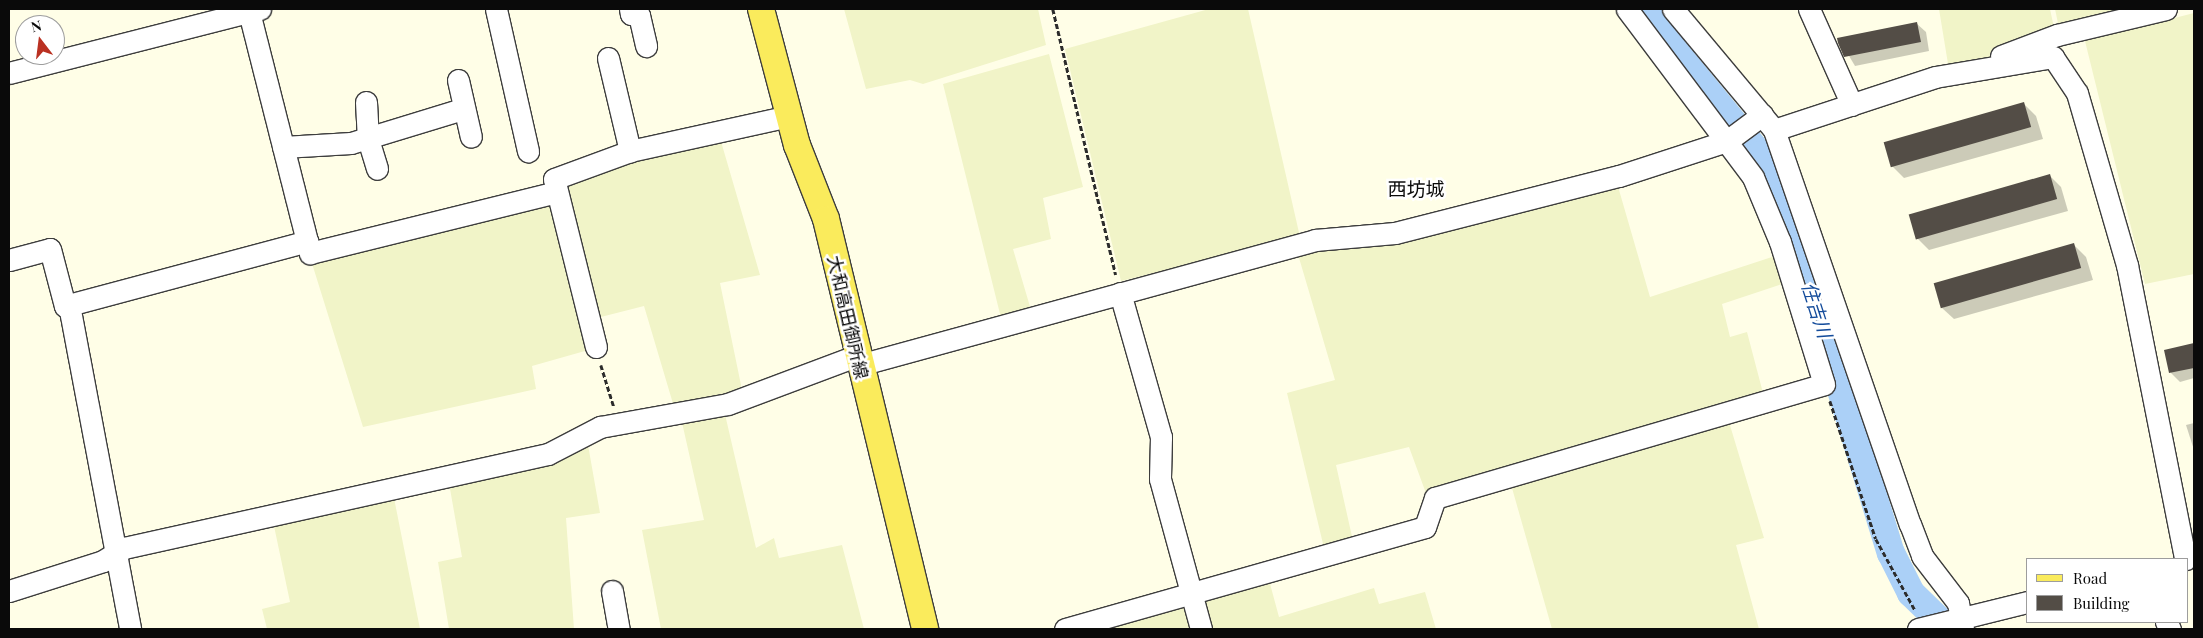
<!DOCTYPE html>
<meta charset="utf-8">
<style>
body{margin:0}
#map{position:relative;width:2203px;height:638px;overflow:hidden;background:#fffee7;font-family:"Playfair Display","Noto Sans JP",serif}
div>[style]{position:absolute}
.farmland>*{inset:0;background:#f1f4c8}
.shadow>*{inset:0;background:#0003}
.river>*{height:28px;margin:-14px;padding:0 14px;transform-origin:14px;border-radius:14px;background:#abd0f7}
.building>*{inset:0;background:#534d46;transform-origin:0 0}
.path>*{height:2.5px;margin-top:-1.25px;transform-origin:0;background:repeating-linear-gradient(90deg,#2c2c2c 0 5px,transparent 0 7.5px)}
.roads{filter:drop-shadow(1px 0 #3d3d3d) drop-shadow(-1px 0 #3d3d3d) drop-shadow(0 1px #3d3d3d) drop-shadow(0 -1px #3d3d3d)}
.minor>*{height:21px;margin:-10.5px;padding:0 10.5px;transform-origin:10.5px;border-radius:10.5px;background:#fff}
.major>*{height:26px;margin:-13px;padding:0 13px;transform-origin:13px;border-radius:13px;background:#faeb5c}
span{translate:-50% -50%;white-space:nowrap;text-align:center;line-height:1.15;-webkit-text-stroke:5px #fff;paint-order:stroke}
.street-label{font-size:18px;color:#0a0a0a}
.neighbourhood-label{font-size:19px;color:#0a0a0a}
.water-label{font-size:19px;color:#144c9b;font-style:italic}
.frame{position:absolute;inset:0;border:10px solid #0a0a0a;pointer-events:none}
.legend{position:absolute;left:2026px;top:558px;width:162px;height:65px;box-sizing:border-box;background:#fff;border:1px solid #9d9d9d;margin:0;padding:6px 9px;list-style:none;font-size:15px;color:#0a0a0a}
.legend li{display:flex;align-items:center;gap:10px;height:25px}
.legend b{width:25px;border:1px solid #9d9d9d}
.north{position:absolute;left:15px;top:15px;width:50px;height:50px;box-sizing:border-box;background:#fff;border:1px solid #9d9d9d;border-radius:50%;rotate:345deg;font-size:14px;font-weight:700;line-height:20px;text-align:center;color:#0a0a0a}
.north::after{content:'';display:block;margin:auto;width:18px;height:22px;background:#ba3122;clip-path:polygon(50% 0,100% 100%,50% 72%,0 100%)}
</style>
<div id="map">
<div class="farmland">
<div style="clip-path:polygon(844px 9px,1038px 9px,1046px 45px,923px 84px,910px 80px,866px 89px)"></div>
<div style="clip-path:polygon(1209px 9px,1248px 9px,1300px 237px,1121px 281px,1065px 49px)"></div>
<div style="clip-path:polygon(1939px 9px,2050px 9px,2057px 42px,1949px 70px)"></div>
<div style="clip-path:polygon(2055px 9px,2180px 9px,2060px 33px)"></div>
<div style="clip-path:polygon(2194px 13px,2194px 274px,2145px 284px,2085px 41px)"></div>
<div style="clip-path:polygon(1049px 54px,1083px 187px,1043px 198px,1051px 239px,1013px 249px,1031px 310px,1001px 318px,943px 84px)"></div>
<div style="clip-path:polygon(720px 138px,760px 275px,720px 283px,741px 385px,739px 394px,674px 407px,644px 306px,593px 319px,561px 182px,583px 169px)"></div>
<div style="clip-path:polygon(1617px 183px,1650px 297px,1775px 256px,1785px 283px,1722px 304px,1730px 337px,1747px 332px,1763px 393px,1427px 496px,1409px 447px,1336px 465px,1353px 541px,1324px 548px,1287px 393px,1335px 380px,1297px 251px)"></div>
<div style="clip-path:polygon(551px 198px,592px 349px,532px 366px,536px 389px,363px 427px,310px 257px)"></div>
<div style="clip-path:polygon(724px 410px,756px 548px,774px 538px,779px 558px,842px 545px,864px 629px,661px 629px,642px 530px,704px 520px,681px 418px)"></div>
<div style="clip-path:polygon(1729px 422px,1764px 538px,1736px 545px,1759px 629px,1552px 629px,1512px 488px)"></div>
<div style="clip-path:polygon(587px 439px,600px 513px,566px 518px,574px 629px,449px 629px,438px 562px,462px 557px,449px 483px)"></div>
<div style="clip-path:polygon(394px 498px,420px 629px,267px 629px,262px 609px,290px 602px,274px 526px)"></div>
<div style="clip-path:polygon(1269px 580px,1279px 617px,1374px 588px,1379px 604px,1425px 592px,1436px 629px,1204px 629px,1196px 599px)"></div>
<div style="clip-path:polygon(1190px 601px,1198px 629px,1087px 629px)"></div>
</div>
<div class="shadow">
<div style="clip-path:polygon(1916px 23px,1926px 32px,1929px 51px,1855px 66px,1839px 39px)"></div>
<div style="clip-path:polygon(2024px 104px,2036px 116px,2043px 139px,1904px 178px,1892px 166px)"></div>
<div style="clip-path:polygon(2049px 175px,2061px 187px,2068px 211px,1929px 250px,1917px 238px)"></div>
<div style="clip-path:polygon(2074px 245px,2086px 257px,2093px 280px,1954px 319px,1942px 308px)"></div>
<div style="clip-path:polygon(2194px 345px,2194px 378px,2180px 382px,2171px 373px,2166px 351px)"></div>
<div style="clip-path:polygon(2194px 423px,2194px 450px,2186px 425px)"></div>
</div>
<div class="river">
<div style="left:1647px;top:9px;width:48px;rotate:57deg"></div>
<div style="left:1673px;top:49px;width:137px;rotate:50.6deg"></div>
<div style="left:1760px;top:155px;width:82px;rotate:66.9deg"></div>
<div style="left:1792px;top:230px;width:338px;rotate:73deg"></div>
<div style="left:1891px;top:553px;width:45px;rotate:63.4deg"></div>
<div style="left:1911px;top:593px;width:52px;rotate:44.2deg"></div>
</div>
<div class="building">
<div style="clip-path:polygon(1917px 22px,1921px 42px,1844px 57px,1838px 43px,1837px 38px)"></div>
<div style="left:2024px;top:102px;width:26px;height:146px;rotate:74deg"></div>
<div style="left:2050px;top:174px;width:26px;height:147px;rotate:74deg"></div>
<div style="left:2074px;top:243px;width:26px;height:146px;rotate:74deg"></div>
<div style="clip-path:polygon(2194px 343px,2194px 368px,2169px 373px,2164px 350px)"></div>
</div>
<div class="path">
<div style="left:1053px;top:9px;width:273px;rotate:76.7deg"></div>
<div style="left:601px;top:365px;width:44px;rotate:72.8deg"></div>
<div style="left:1830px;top:401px;width:145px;rotate:71.6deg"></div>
<div style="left:1876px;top:539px;width:81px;rotate:61.2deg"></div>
</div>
<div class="roads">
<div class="minor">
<div style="left:496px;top:9px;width:146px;rotate:77.3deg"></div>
<div style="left:630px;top:9px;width:5px;rotate:79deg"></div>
<div style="left:631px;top:14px;width:8px;rotate:7deg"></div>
<div style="left:639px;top:15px;width:32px;rotate:77deg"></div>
<div style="left:1673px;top:9px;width:158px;rotate:50.1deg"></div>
<div style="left:1774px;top:130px;width:417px;rotate:71deg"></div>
<div style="left:1910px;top:524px;width:34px;rotate:69deg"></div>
<div style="left:1922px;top:556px;width:59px;rotate:52.5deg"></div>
<div style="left:1958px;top:603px;width:26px;rotate:79deg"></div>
<div style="left:1809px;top:9px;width:105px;rotate:65.9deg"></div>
<div style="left:249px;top:12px;width:249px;rotate:75.8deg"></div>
<div style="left:310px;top:253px;width:254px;rotate:-13.9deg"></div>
<div style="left:2001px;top:56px;width:60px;rotate:-20.6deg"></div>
<div style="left:2057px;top:35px;width:112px;rotate:-13.4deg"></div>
<div style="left:608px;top:58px;width:96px;rotate:76.7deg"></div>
<div style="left:9px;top:73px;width:259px;rotate:-14.3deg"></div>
<div style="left:458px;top:80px;width:58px;rotate:77.2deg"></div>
<div style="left:366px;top:102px;width:37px;rotate:87deg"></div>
<div style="left:368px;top:139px;width:31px;rotate:73deg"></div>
<div style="left:1774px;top:130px;width:169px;rotate:-18.2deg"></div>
<div style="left:1935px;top:77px;width:120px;rotate:-9.6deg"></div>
<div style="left:2053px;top:57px;width:43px;rotate:56.3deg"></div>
<div style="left:2077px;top:93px;width:179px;rotate:73.8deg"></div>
<div style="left:2127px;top:265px;width:300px;rotate:78.8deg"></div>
<div style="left:283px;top:147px;width:68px;rotate:-3.4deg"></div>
<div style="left:351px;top:143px;width:116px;rotate:-17deg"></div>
<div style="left:9px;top:260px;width:42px;rotate:-15deg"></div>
<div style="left:50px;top:249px;width:59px;rotate:75.3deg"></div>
<div style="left:65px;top:306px;width:251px;rotate:-15deg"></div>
<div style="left:1120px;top:293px;width:150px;rotate:74.1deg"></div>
<div style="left:1161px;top:437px;width:42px;rotate:91.4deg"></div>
<div style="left:1160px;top:479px;width:156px;rotate:74.7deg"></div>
<div style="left:69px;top:305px;width:330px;rotate:79.3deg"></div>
<div style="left:596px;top:347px;width:173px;rotate:-104deg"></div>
<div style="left:554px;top:179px;width:81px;rotate:-20.2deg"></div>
<div style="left:630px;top:151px;width:163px;rotate:-12.4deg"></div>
<div style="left:859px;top:365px;width:473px;rotate:-15.3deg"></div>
<div style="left:1315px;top:240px;width:80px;rotate:-5deg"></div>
<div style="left:1395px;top:233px;width:231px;rotate:-14.3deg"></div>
<div style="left:1619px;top:176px;width:114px;rotate:-18deg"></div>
<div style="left:1727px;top:141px;width:44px;rotate:-36.6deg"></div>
<div style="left:9px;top:591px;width:99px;rotate:-17.7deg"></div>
<div style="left:103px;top:561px;width:25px;rotate:-32deg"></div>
<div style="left:124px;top:548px;width:434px;rotate:-12.5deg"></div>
<div style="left:548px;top:454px;width:59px;rotate:-27.4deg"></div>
<div style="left:600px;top:427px;width:130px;rotate:-10.2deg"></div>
<div style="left:728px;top:404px;width:137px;rotate:-20.6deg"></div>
<div style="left:612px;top:591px;width:39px;rotate:80deg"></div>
<div style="left:2166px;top:622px;width:8px;rotate:60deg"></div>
<div style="left:1065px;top:629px;width:374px;rotate:-15.8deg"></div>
<div style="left:1425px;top:527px;width:31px;rotate:-71deg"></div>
<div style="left:1435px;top:498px;width:405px;rotate:-16.3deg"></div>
<div style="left:1824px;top:384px;width:149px;rotate:-107.2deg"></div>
<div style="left:1780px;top:242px;width:70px;rotate:-112.6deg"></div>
<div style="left:1753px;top:177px;width:210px;rotate:-126.9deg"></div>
<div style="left:1918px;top:629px;width:112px;rotate:-13.9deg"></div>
</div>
<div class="major">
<div style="left:761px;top:9px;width:141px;rotate:75.2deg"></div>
<div style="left:797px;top:145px;width:79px;rotate:68.6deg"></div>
<div style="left:826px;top:219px;width:422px;rotate:76.4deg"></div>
</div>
</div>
<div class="street-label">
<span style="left:848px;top:317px;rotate:77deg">大和高田御所線</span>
</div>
<div class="neighbourhood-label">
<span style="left:1416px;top:189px">西坊城</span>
</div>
<div class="water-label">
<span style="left:1817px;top:310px;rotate:72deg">住吉川</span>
</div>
<div class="frame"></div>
<ul class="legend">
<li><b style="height:6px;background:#faeb5c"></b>Road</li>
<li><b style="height:14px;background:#534d46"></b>Building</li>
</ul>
<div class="north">N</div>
</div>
